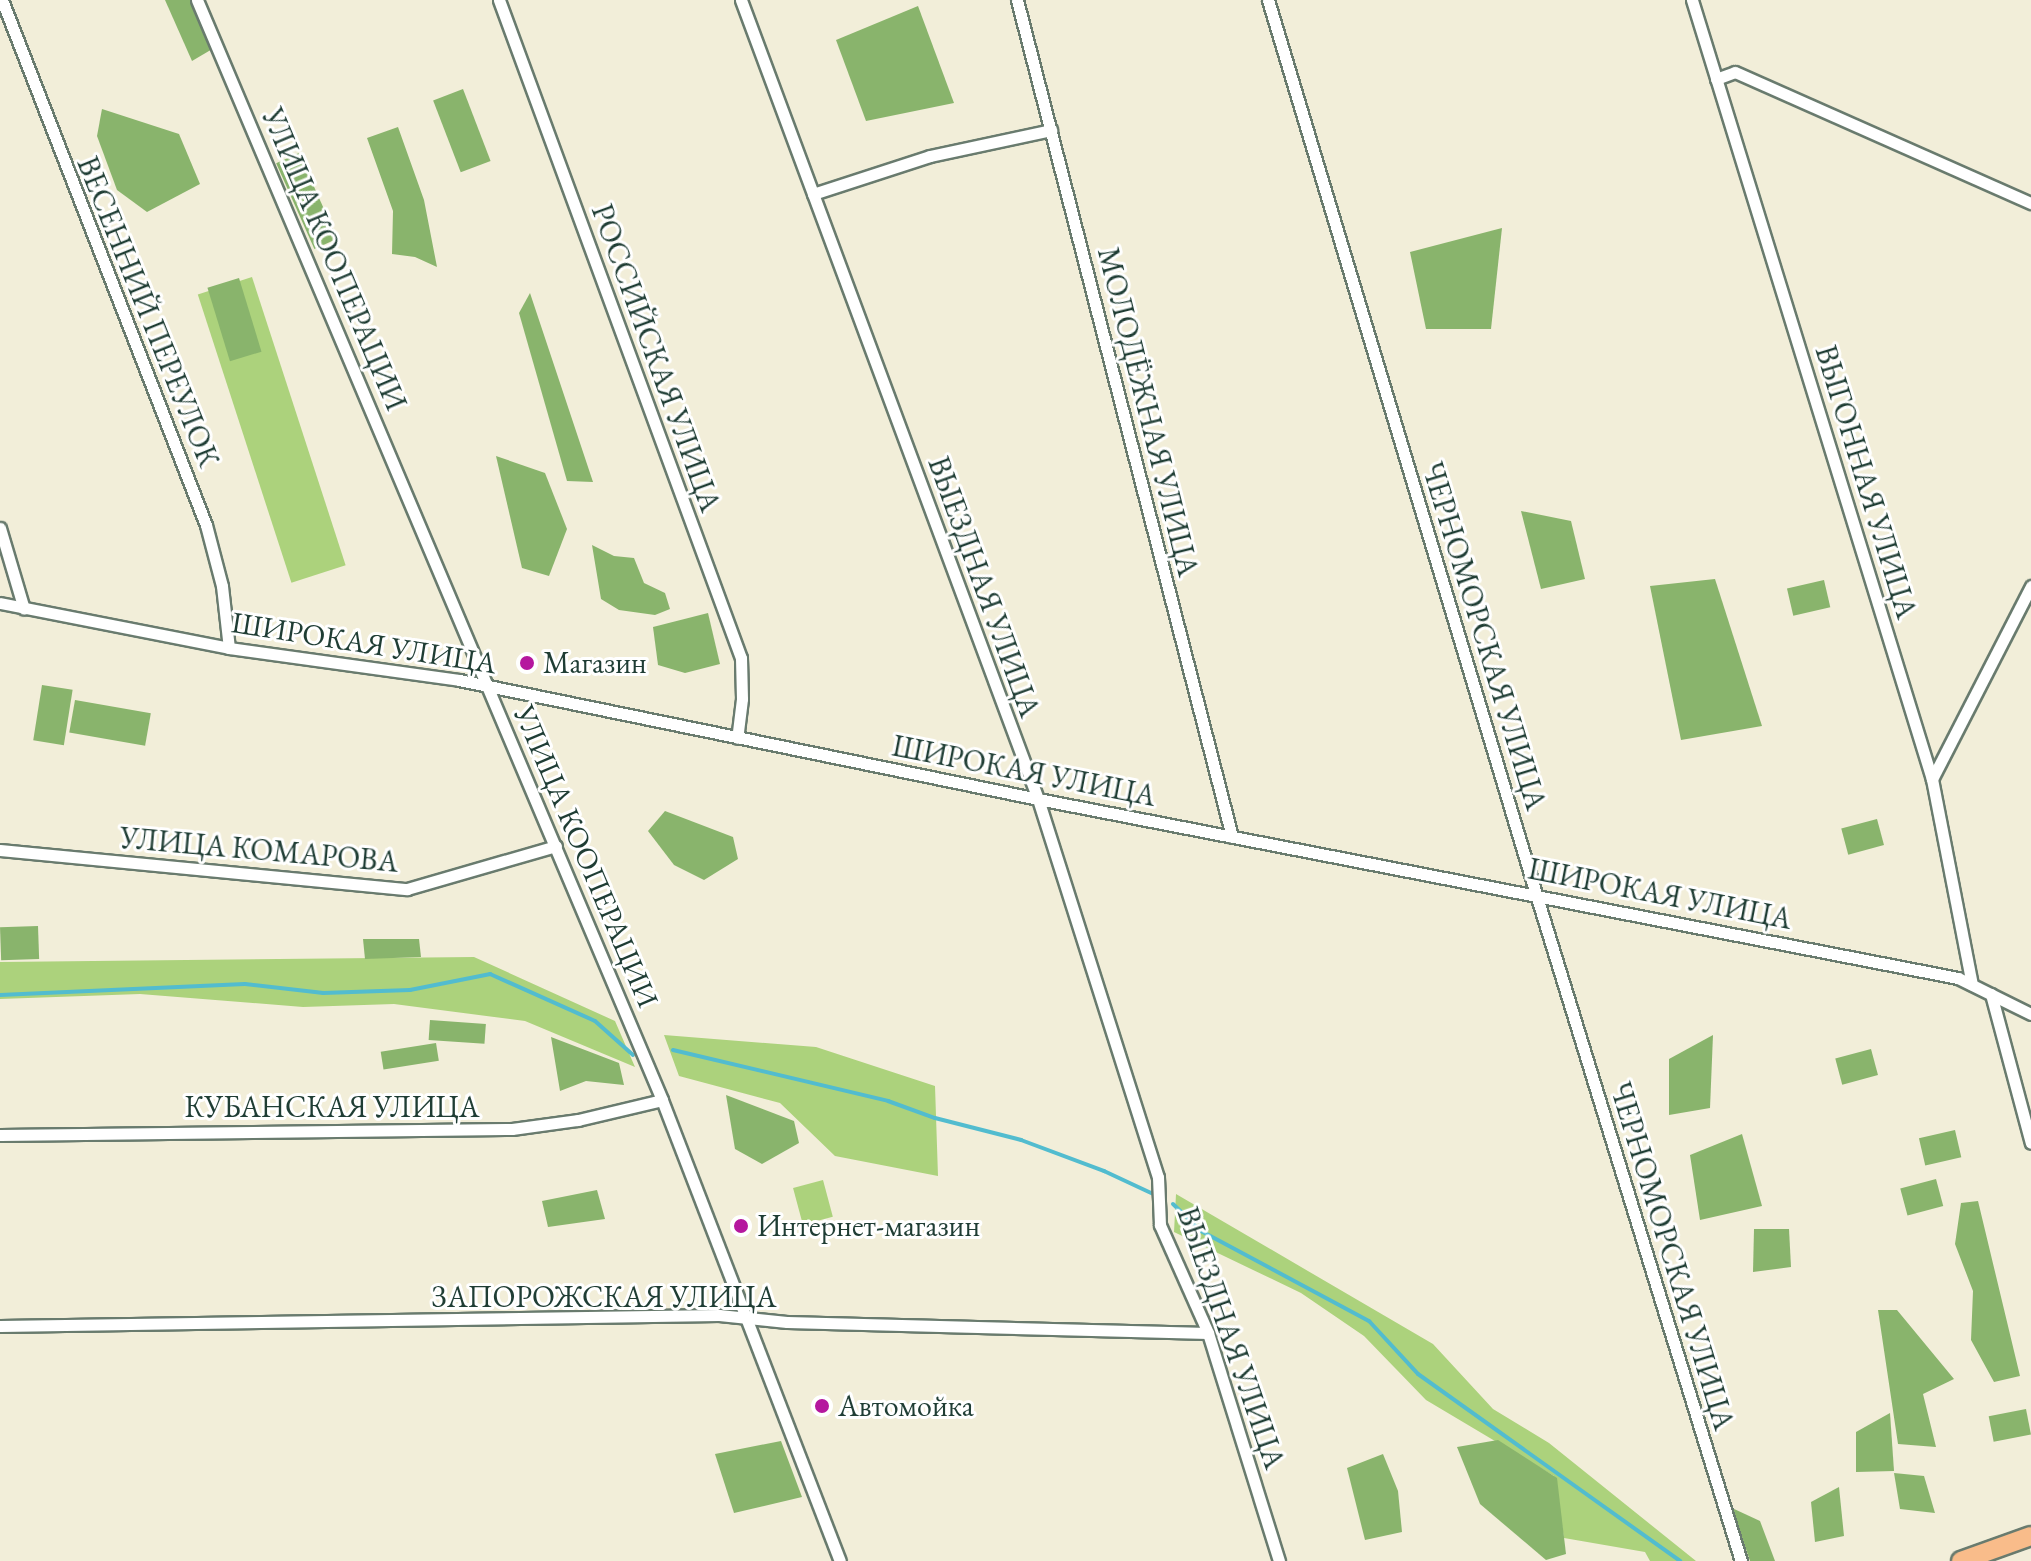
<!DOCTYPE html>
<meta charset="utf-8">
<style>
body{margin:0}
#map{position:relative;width:2031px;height:1561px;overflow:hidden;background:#f2eed9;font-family:"EB Garamond",serif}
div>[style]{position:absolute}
.green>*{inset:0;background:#acd27c;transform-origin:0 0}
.forest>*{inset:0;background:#89b46c;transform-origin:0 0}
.stream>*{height:4px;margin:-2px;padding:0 2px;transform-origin:2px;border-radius:2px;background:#52bccf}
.roads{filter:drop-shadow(2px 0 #697b6e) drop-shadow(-2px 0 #697b6e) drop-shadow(0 2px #697b6e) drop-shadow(0 -2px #697b6e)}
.minor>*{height:11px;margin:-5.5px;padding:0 5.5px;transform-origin:5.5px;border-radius:5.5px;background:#fff}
.primary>*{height:18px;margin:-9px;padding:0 9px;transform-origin:9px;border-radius:9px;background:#f9bc8a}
.dots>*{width:22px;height:22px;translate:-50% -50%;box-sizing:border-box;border:4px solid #fff;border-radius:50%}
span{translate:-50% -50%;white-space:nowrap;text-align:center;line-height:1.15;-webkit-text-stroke:6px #fff;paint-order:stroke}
.street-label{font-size:30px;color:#1f3d34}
.poi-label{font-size:30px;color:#1f3d34}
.left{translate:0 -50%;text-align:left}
</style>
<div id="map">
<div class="green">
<div style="left:252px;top:277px;width:303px;height:57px;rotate:72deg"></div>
<div style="clip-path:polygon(474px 957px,615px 1021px,635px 1067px,525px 1021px,394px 1004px,303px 1007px,140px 994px,0 999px,0 962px)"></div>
<div style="clip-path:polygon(664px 1035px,816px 1047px,935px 1086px,938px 1176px,835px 1156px,780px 1103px,679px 1076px)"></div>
<div style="left:823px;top:1180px;width:38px;height:31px;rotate:75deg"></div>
<div style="clip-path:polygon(1176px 1194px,1433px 1344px,1493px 1409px,1549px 1443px,1696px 1561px,1650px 1561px,1645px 1552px,1564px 1538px,1554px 1476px,1426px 1400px,1364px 1336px,1301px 1293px,1174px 1232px)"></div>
</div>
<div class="forest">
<div style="clip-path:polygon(165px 0,192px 0,214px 48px,192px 61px)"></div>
<div style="clip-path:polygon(918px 6px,954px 103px,866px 121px,836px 40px)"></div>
<div style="left:463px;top:89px;width:77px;height:32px;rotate:69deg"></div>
<div style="clip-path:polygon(102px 109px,179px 134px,200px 184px,147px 212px,117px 190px,97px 136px)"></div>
<div style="clip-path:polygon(398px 127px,424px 200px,437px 267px,415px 257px,392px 254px,393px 211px,367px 138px)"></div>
<div style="left:299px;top:153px;width:94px;height:25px;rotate:66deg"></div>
<div style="clip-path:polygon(1502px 228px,1491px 329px,1426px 329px,1410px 252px)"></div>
<div style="left:239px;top:278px;width:77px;height:33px;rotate:73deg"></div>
<div style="clip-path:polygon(530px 293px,593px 482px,567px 481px,519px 313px)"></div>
<div style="clip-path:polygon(496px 456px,545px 473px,567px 529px,549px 576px,522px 568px)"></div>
<div style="clip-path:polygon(1521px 511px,1571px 521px,1585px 579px,1541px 589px)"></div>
<div style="clip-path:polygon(592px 545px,614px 556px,634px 558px,644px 583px,665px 593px,670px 609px,655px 615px,619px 610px,601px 599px)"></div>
<div style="clip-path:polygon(1715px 579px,1762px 726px,1681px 740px,1650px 586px)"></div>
<div style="left:1824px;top:580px;width:28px;height:38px;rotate:77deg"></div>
<div style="clip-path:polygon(708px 613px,720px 664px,685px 673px,658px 665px,653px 627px)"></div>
<div style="left:42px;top:685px;width:31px;height:56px;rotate:9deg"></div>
<div style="left:75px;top:700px;width:77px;height:33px;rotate:10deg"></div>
<div style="clip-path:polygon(665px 811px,733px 837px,738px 859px,704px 880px,674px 865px,648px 831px)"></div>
<div style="left:1877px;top:819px;width:27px;height:37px;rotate:75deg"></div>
<div style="left:38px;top:926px;width:33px;height:38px;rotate:88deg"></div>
<div style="clip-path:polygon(363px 939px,419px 939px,421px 957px,365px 959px)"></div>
<div style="left:430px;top:1020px;width:56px;height:20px;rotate:4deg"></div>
<div style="clip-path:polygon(1713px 1035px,1710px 1108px,1669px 1115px,1669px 1059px)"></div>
<div style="clip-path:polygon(551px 1037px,619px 1063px,624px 1085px,586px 1081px,560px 1091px)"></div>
<div style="left:436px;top:1043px;width:18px;height:56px;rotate:81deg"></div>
<div style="left:1871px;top:1049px;width:27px;height:37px;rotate:75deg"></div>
<div style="clip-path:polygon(726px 1095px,794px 1121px,799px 1143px,762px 1164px,735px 1149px)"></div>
<div style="left:1955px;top:1130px;width:28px;height:37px;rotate:77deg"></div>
<div style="clip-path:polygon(1742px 1134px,1762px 1206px,1700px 1220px,1690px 1155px)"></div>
<div style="left:1936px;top:1179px;width:28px;height:37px;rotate:75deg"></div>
<div style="clip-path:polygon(597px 1190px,605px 1219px,548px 1227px,542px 1201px)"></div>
<div style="clip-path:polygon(1978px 1201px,2020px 1376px,1994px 1382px,1971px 1340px,1973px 1291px,1955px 1244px,1961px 1203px)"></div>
<div style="clip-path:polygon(1754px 1229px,1789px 1229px,1791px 1267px,1753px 1272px)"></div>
<div style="clip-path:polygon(1878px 1310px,1897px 1310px,1954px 1379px,1923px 1394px,1936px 1447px,1898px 1444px)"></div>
<div style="left:2026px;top:1409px;width:26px;height:38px;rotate:79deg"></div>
<div style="clip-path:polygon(1890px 1413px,1894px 1471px,1856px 1472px,1856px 1432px)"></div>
<div style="clip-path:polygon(1498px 1440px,1557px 1478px,1566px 1554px,1546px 1560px,1480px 1504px,1457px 1447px)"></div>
<div style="clip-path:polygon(781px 1441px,802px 1497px,734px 1513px,715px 1454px)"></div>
<div style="clip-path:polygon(1383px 1454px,1398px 1491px,1402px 1532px,1365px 1540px,1347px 1468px)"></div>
<div style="clip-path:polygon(1894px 1473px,1924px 1476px,1935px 1513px,1900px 1509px)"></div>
<div style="clip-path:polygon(1839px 1487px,1844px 1536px,1815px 1542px,1811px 1502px)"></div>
<div style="clip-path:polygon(1732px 1508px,1760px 1521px,1775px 1561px,1750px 1561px)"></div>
</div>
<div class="stream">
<div style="left:0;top:995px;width:245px;rotate:-2.6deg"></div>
<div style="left:245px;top:984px;width:79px;rotate:6.6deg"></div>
<div style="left:323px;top:993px;width:87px;rotate:-2deg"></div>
<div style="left:410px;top:990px;width:82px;rotate:-11.3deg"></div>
<div style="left:490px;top:974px;width:115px;rotate:24.1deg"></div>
<div style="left:595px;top:1021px;width:51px;rotate:41.8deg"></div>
<div style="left:673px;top:1050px;width:221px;rotate:13.3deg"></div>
<div style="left:888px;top:1101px;width:50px;rotate:19.9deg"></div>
<div style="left:935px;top:1118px;width:89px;rotate:14.3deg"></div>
<div style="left:1021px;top:1140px;width:89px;rotate:20.5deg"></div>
<div style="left:1104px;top:1171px;width:52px;rotate:25.1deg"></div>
<div style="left:1173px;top:1204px;width:39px;rotate:44deg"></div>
<div style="left:1201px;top:1231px;width:191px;rotate:28.2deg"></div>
<div style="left:1369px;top:1321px;width:72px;rotate:47.2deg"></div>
<div style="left:1418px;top:1374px;width:322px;rotate:35.5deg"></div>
</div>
<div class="roads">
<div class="minor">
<div style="left:2px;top:0;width:563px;rotate:68.77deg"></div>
<div style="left:206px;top:525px;width:63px;rotate:75.3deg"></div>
<div style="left:222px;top:586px;width:62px;rotate:83.6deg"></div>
<div style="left:197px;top:0;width:1194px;rotate:67.08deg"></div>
<div style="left:662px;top:1100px;width:494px;rotate:68.9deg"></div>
<div style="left:499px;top:0;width:701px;rotate:69.81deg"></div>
<div style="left:741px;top:658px;width:41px;rotate:88.6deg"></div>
<div style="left:742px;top:699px;width:39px;rotate:97deg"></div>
<div style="left:741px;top:0;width:852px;rotate:69.61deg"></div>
<div style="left:1038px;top:799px;width:397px;rotate:72.4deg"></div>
<div style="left:1158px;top:1177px;width:48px;rotate:87.6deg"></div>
<div style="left:1160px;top:1225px;width:118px;rotate:66deg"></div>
<div style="left:1208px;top:1333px;width:239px;rotate:72.7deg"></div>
<div style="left:1017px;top:0;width:864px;rotate:75.59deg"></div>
<div style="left:1268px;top:0;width:933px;rotate:73.31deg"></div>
<div style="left:1536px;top:894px;width:698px;rotate:72.92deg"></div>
<div style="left:1692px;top:0;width:815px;rotate:72.88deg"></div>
<div style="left:1932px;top:779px;width:209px;rotate:79deg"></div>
<div style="left:1716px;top:79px;width:20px;rotate:-20deg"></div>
<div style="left:1735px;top:72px;width:324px;rotate:23.9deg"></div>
<div style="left:813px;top:194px;width:123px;rotate:-18deg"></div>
<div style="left:930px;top:156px;width:124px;rotate:-12.1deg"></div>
<div style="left:0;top:528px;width:84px;rotate:73.5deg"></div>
<div style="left:0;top:603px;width:233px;rotate:11.1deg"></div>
<div style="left:229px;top:648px;width:232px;rotate:7.9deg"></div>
<div style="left:459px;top:680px;width:591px;rotate:11.61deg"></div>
<div style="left:1038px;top:799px;width:937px;rotate:11.01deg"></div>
<div style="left:1958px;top:978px;width:81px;rotate:26.3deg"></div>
<div style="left:1932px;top:779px;width:217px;rotate:-62.8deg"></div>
<div style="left:0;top:850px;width:409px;rotate:5.5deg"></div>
<div style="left:407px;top:889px;width:155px;rotate:-16.1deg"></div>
<div style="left:1991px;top:994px;width:154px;rotate:75deg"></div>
<div style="left:0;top:1135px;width:512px;rotate:-0.67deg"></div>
<div style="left:512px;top:1129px;width:67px;rotate:-7.8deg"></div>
<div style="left:578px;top:1120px;width:86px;rotate:-13.4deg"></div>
<div style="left:0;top:1326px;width:719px;rotate:-0.88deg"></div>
<div style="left:719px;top:1315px;width:68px;rotate:5.9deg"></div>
<div style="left:787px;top:1322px;width:421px;rotate:1.5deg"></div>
</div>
<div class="primary">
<div style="left:1961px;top:1561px;width:74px;rotate:-19.7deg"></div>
</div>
</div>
<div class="dots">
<div style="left:527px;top:663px;background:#b5179e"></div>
<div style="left:741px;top:1226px;background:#b5179e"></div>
<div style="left:822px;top:1406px;background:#b5179e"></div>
</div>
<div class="street-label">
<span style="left:334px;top:259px;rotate:67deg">УЛИЦА КООПЕРАЦИИ</span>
<span style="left:148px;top:312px;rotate:68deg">ВЕСЕННИЙ ПЕРЕУЛОК</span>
<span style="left:656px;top:358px;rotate:70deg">РОССИЙСКАЯ УЛИЦА</span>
<span style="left:1148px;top:412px;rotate:76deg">МОЛОДЁЖНАЯ УЛИЦА</span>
<span style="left:1866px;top:482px;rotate:73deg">ВЫГОННАЯ УЛИЦА</span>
<span style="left:984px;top:587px;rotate:70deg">ВЫЕЗДНАЯ УЛИЦА</span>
<span style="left:1484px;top:636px;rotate:73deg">ЧЕРНОМОРСКАЯ УЛИЦА</span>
<span style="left:364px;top:643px;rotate:9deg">ШИРОКАЯ УЛИЦА</span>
<span style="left:1024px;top:771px;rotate:11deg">ШИРОКАЯ УЛИЦА</span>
<span style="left:259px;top:850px;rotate:5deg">УЛИЦА КОМАРОВА</span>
<span style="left:586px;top:856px;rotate:67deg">УЛИЦА КООПЕРАЦИИ</span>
<span style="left:1660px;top:894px;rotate:11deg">ШИРОКАЯ УЛИЦА</span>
<span style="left:332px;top:1107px">КУБАНСКАЯ УЛИЦА</span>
<span style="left:1672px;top:1256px;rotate:73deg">ЧЕРНОМОРСКАЯ УЛИЦА</span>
<span style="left:604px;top:1297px">ЗАПОРОЖСКАЯ УЛИЦА</span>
<span style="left:1231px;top:1338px;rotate:71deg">ВЫЕЗДНАЯ УЛИЦА</span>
</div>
<div class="poi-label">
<span class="left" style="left:543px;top:663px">Магазин</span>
<span class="left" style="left:757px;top:1226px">Интернет-магазин</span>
<span class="left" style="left:838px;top:1406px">Автомойка</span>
</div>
</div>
